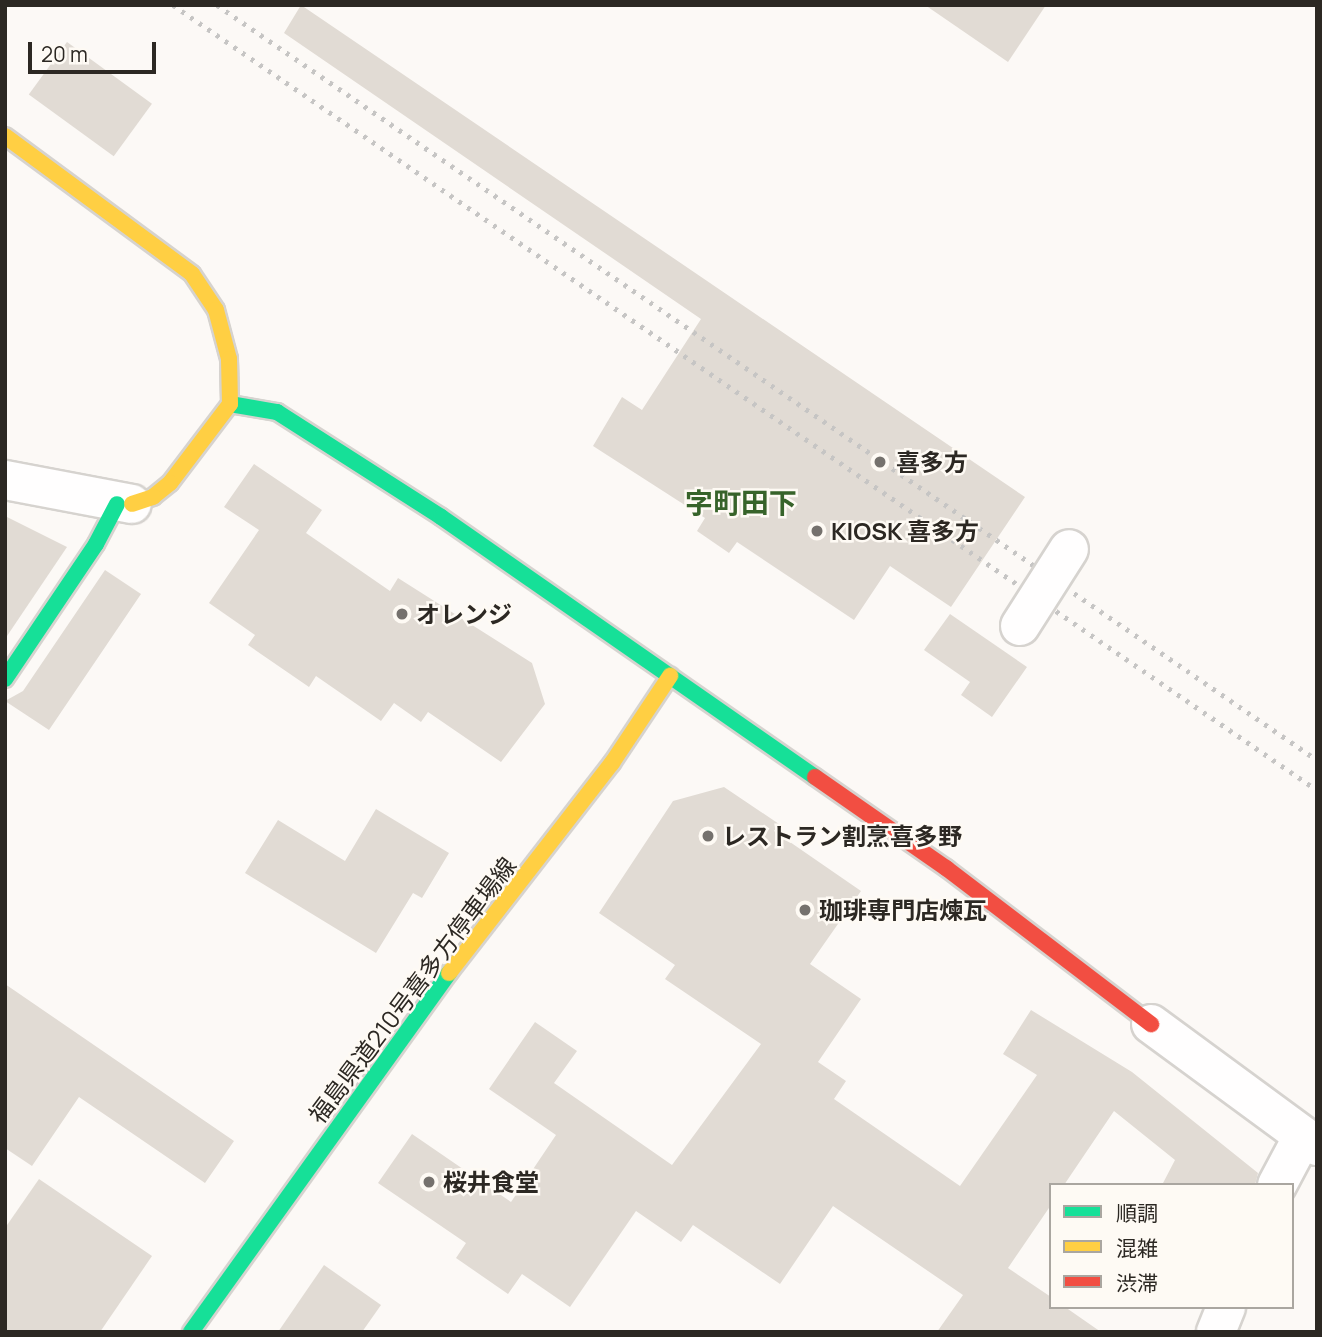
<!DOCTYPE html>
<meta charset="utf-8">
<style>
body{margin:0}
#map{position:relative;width:1322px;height:1337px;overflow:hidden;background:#fcf9f6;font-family:Manrope,"Noto Sans JP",sans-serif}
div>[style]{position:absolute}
.building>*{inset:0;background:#e1dbd4;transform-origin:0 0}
.roads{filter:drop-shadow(2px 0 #d6d3cf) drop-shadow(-2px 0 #d6d3cf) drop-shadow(0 2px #d6d3cf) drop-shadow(0 -2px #d6d3cf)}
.street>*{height:38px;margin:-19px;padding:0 19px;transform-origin:19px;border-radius:19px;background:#fffefe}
.fast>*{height:16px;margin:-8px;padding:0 8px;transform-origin:8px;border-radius:8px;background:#16e098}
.slow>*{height:16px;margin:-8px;padding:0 8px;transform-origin:8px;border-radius:8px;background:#ffcf43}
.jam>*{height:16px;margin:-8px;padding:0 8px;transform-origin:8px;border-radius:8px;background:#f24e42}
.rail>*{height:5px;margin-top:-2.5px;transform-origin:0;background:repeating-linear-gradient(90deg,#c6c5c4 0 3.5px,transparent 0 10.5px)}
.bridges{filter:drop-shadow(2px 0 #d6d3cf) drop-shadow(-2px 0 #d6d3cf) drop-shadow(0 2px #d6d3cf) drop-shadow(0 -2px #d6d3cf)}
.street-bridge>*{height:38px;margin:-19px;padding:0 19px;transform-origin:19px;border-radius:19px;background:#fffefe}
.dots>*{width:19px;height:19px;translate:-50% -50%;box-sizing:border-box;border:4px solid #fefaf4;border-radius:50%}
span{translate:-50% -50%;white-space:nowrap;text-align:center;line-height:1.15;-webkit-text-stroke:5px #fefaf4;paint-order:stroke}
.poi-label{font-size:24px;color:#2c2823;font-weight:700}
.left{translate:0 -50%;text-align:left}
.street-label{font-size:24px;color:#2c2823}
.quarter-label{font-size:28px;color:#37632a;font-weight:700}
.frame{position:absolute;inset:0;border:7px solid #2c2823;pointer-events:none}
.legend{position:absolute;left:1049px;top:1183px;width:245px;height:126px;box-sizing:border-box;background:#fefaf4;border:2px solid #aaa6a0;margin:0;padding:9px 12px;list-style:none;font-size:21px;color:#2c2823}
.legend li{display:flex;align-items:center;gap:14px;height:35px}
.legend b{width:35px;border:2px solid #aaa6a0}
.scale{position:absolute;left:28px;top:42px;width:128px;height:32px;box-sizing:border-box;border:4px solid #2c2823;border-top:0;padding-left:9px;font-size:21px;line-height:24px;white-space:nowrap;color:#2c2823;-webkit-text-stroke:5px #fefaf4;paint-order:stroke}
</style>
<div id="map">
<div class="building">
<div style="clip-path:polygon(301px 5px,1025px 497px,951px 607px,890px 566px,854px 620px,737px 542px,729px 553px,697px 531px,705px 518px,593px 446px,622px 397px,642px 410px,701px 319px,284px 33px)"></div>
<div style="clip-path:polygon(925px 5px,1046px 5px,1008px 62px)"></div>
<div style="left:67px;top:42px;width:105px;height:65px;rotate:36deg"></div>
<div style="clip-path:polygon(254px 464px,322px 510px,306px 533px,390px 591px,398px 578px,532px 663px,545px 704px,501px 762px,428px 712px,421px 722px,394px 703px,381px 721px,316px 676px,309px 687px,248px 645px,255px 635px,209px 603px,259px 530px,224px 507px)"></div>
<div style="clip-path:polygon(5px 516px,67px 547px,5px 639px)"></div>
<div style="clip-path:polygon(105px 570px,141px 594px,49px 730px,5px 701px,23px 691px)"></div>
<div style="clip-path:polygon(950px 614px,1027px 667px,992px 717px,961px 695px,970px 682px,924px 650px)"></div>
<div style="clip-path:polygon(724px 787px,779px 824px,774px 831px,861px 891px,810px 964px,861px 999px,818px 1062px,846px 1081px,834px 1099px,960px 1186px,1037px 1075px,1003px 1054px,1031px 1010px,1132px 1072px,1258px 1173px,1255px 1185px,1162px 1185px,1175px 1160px,1114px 1111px,1064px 1185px,1051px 1185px,1051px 1205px,1008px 1268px,1051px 1297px,1051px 1307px,1065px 1307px,1101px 1332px,937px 1332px,963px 1295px,833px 1206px,780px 1284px,693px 1225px,681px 1242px,636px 1211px,570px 1307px,522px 1274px,508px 1294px,456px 1258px,466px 1243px,378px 1183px,412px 1134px,511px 1202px,556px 1135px,489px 1089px,535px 1022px,577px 1051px,554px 1083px,672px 1165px,761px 1044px,665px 979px,675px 965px,599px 913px,673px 801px)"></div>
<div style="clip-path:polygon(376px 809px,449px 853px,422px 898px,413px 893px,376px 953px,245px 873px,278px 820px,345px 861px)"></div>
<div style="clip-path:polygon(5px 984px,234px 1141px,205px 1183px,79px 1097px,32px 1166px,5px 1148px)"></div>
<div style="clip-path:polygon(39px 1179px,152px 1256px,100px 1332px,5px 1332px,5px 1228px)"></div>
<div style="clip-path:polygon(324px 1265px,381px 1305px,362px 1332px,278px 1332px)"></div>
</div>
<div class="roads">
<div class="street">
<div style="left:5px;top:480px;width:129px;rotate:10.7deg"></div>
<div style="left:1151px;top:1024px;width:206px;rotate:36.3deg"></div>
<div style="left:1277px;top:1185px;width:55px;rotate:-62deg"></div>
<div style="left:1216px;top:1332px;width:27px;rotate:-68deg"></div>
</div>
<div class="fast">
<div style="left:230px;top:404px;width:48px;rotate:9.7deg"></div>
<div style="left:277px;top:412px;width:195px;rotate:32.6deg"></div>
<div style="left:441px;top:517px;width:455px;rotate:34.8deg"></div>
<div style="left:5px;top:679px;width:163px;rotate:-56deg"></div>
<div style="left:96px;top:544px;width:45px;rotate:-62.3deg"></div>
<div style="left:191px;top:1332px;width:442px;rotate:-54.3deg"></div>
</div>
<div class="slow">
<div style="left:5px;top:136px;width:232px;rotate:36.4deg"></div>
<div style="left:192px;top:274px;width:43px;rotate:56.3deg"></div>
<div style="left:216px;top:310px;width:51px;rotate:75.1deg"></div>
<div style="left:229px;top:359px;width:45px;rotate:88.7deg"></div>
<div style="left:230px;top:404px;width:99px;rotate:127.2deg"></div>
<div style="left:170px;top:483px;width:22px;rotate:141deg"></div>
<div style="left:153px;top:497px;width:22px;rotate:162deg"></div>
<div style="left:449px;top:973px;width:266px;rotate:-52.2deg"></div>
<div style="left:612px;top:763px;width:105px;rotate:-56.3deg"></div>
</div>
<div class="jam">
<div style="left:815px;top:777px;width:160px;rotate:34.8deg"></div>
<div style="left:946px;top:868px;width:258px;rotate:37.3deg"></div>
</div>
</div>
<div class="rail">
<div style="left:173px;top:5px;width:1387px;rotate:34.46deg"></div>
<div style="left:217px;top:5px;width:1334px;rotate:34.46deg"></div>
</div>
<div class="bridges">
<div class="street-bridge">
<div style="left:1020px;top:626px;width:91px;rotate:-57.5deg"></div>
</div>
</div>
<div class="dots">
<div style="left:880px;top:462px;background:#75716d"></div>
<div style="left:817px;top:531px;background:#75716d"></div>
<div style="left:402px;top:614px;background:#75716d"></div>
<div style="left:708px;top:836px;background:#75716d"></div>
<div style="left:805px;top:910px;background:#75716d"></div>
<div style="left:429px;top:1182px;background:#75716d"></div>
</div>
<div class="poi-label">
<span class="left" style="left:896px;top:462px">喜多方</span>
<span class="left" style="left:831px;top:531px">KIOSK 喜多方</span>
<span class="left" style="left:416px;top:614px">オレンジ</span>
<span class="left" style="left:722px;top:836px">レストラン割烹喜多野</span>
<span class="left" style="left:819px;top:910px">珈琲専門店煉瓦</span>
<span class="left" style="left:443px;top:1182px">桜井食堂</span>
</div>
<div class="street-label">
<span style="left:412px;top:990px;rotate:-53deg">福島県道210号喜多方停車場線</span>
</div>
<div class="quarter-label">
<span style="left:741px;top:502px">字町田下</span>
</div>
<div class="frame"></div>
<ul class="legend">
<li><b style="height:9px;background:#16e098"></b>順調</li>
<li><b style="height:9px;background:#ffcf43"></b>混雑</li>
<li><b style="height:9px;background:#f24e42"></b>渋滞</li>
</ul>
<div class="scale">20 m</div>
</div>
